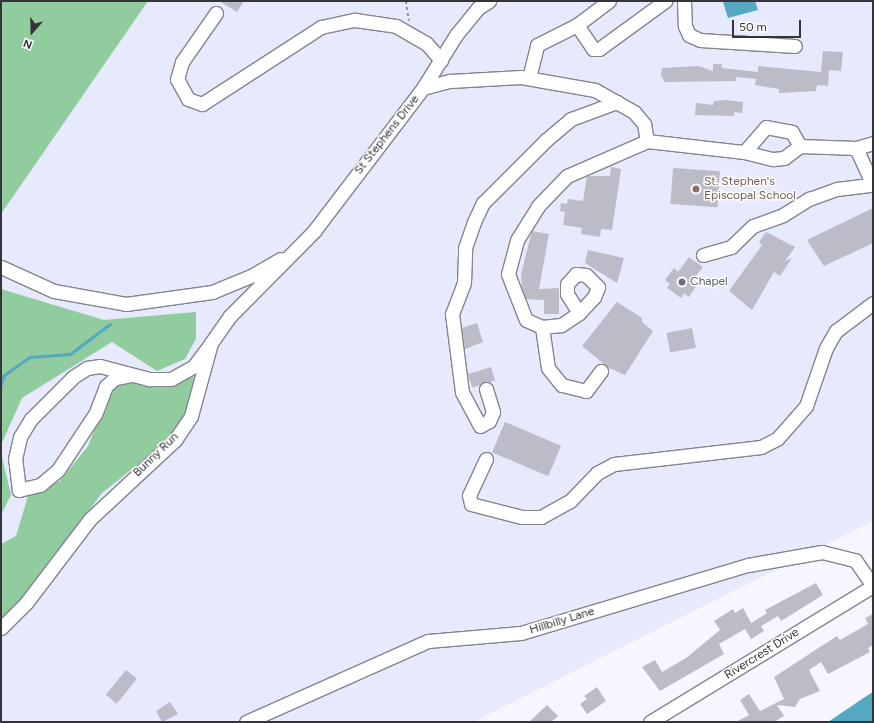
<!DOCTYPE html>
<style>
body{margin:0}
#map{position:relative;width:874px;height:723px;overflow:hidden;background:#f5f6ff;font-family:Figtree,sans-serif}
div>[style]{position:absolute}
.built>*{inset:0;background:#e7e9fc}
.forest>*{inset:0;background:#91cc9e}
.water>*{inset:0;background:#54a8c2}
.stream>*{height:3px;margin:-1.5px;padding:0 1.5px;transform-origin:1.5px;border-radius:1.5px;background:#54a8c2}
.building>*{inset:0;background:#bbbcc7;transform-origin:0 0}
.path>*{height:1.5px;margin-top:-0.75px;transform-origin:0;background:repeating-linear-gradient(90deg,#8f9096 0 3px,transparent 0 6px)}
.roads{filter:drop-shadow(1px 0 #83848e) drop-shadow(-1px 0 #83848e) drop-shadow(0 1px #83848e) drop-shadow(0 -1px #83848e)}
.minor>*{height:13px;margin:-6.5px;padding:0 6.5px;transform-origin:6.5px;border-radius:6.5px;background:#fff}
.dots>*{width:11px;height:11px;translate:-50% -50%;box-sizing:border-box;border:2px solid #fff;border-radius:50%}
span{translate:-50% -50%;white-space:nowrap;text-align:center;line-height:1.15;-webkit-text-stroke:3px #fff;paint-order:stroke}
.street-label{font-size:12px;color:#353539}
.education-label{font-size:12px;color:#785e54}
.left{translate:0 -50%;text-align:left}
.worship-label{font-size:12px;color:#5b616d}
.frame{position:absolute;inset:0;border:2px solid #353539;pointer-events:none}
.north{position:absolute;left:12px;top:12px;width:40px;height:40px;-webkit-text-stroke:3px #fff;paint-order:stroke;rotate:200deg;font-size:11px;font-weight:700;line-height:16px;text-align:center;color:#353539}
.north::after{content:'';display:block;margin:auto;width:14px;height:18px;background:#353539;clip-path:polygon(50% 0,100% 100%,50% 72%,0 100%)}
.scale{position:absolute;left:732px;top:20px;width:69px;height:18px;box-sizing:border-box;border:2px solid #353539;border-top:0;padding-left:5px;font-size:12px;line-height:14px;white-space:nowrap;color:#353539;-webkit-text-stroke:3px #fff;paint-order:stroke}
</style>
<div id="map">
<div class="built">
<div style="clip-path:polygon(148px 1px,873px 1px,873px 521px,473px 722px,1px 722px,1px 214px)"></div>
</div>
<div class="forest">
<div style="clip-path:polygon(1px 1px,148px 1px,1px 214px)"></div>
<div style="clip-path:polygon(1px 289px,104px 320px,196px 312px,196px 339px,185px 359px,157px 371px,112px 342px,22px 398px,1px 445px)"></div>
<div style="clip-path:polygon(194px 377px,185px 417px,156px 450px,102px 493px,22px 601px,1px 620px,1px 544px,16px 536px,28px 496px,60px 481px,88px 446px,112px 386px,125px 382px,157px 386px)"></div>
<div style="clip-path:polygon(1px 453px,11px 495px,1px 515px)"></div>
</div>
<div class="water">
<div style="clip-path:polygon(755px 1px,758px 10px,728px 18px,723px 2px)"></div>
<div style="clip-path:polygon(873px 692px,873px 722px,828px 722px,868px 695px)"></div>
</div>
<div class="stream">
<div style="left:1px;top:384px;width:9px;rotate:-72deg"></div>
<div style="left:4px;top:375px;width:32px;rotate:-35deg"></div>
<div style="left:30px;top:357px;width:40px;rotate:-4.3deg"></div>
<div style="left:70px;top:354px;width:50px;rotate:-36.9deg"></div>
</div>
<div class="building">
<div style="clip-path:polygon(219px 1px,244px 1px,237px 12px)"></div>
<div style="clip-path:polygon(823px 51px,843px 52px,841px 71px,829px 70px,828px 86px,817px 85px,816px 91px,779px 93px,779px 89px,755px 85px,756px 79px,736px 77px,736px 81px,665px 82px,661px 76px,662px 68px,698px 66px,713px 71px,713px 64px,722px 64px,722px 68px,758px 72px,758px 66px,821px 72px)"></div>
<div style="clip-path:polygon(725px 100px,743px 102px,742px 113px,734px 112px,734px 116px,695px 115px,696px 103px,713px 105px,714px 101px)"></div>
<div style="clip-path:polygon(611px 167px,621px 169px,612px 230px,601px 229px,600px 237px,581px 234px,582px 228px,563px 225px,565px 212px,560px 211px,561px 203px,567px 204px,568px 199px,583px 201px,587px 176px,610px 176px)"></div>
<div style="left:673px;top:168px;width:47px;height:36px;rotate:4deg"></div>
<div style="clip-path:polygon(873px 208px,873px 243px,824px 266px,807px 240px)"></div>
<div style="clip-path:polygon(532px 231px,549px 234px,539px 289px,559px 288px,559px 314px,544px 314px,544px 300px,526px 299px,522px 287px,521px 274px)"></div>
<div style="clip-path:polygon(766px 232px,795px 247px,785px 261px,792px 258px,780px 276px,774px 272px,752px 310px,729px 291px,762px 245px,759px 242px)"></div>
<div style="clip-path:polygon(588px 250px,624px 258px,617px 283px,585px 263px)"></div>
<div style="clip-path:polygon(689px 257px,703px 267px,692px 281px,697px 285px,689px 297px,684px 293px,681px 298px,667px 288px,670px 284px,665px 280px,674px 268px,678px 272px)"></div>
<div style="clip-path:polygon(617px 302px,642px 318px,642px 322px,653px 331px,625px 375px,609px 368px,582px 346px)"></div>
<div style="clip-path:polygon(477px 323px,483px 342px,465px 349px,462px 328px)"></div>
<div style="left:692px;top:328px;width:20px;height:26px;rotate:79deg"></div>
<div style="left:491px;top:367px;width:14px;height:24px;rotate:73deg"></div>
<div style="left:505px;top:422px;width:61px;height:33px;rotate:23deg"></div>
<div style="clip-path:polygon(816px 583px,823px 595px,781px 621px,778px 616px,761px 626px,764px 631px,751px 639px,745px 629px,719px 644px,724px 654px,660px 691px,642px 667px,655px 660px,662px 672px,686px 658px,720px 630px,714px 621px,733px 609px,735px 613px,743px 608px,751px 623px,767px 613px,765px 610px)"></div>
<div style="clip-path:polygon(873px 614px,873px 645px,868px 648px,870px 652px,828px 674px,821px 662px,809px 670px,820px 691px,800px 699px,795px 707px,777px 705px,784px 716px,774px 722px,736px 722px,749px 715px,740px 700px,749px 694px,760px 711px,784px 699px,774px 677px,837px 636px,840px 640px,868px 624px,865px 618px)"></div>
<div style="left:126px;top:670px;width:14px;height:32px;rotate:39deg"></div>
<div style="clip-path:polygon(597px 687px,606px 701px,587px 714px,580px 704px,587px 699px,584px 696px)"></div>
<div style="clip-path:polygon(170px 702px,178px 714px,162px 722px,156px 711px)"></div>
<div style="clip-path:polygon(547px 705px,558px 716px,551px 722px,529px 722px)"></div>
</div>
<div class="path">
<div style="left:406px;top:1px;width:20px;rotate:81deg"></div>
</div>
<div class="roads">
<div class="minor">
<div style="left:684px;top:1px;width:25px;rotate:88deg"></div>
<div style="left:685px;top:26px;width:10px;rotate:66deg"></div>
<div style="left:689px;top:35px;width:12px;rotate:24deg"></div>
<div style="left:700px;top:40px;width:95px;rotate:3.6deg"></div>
<div style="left:216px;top:13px;width:60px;rotate:124.8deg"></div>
<div style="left:182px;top:62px;width:18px;rotate:106deg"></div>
<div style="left:177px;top:79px;width:23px;rotate:61deg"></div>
<div style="left:188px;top:99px;width:15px;rotate:20deg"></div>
<div style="left:202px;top:104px;width:142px;rotate:-32.9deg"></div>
<div style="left:321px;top:27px;width:35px;rotate:-12deg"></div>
<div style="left:355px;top:20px;width:41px;rotate:8.3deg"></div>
<div style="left:396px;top:26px;width:34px;rotate:30deg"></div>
<div style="left:426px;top:43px;width:23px;rotate:49deg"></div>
<div style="left:577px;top:25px;width:29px;rotate:56deg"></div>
<div style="left:593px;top:49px;width:6px"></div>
<div style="left:599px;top:49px;width:82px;rotate:-36deg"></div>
<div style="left:529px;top:78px;width:34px;rotate:-76deg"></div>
<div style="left:537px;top:45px;width:45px;rotate:-26.6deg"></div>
<div style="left:577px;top:25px;width:40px;rotate:-37deg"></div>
<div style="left:423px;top:88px;width:62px;rotate:-58.1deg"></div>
<div style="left:456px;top:35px;width:35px;rotate:-51deg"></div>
<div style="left:478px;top:8px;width:13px;rotate:-32deg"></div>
<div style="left:800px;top:146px;width:56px;rotate:2deg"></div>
<div style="left:856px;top:148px;width:18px;rotate:-16deg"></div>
<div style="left:856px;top:148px;width:41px;rotate:65.3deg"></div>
<div style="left:703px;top:255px;width:29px;rotate:-16deg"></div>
<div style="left:731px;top:247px;width:30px;rotate:-44deg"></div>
<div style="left:753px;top:226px;width:32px;rotate:-20deg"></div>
<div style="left:783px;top:215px;width:31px;rotate:-32deg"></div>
<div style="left:809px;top:199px;width:30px;rotate:-20deg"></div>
<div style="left:837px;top:189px;width:35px;rotate:-7deg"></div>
<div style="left:1px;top:267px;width:58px;rotate:24.4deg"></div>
<div style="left:54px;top:291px;width:73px;rotate:10.2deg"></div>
<div style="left:126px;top:304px;width:87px;rotate:-7.9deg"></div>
<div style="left:212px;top:292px;width:44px;rotate:-22.5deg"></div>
<div style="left:253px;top:275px;width:32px;rotate:-30deg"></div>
<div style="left:579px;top:313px;width:22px;rotate:-122deg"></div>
<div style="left:567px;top:294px;width:10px;rotate:-90deg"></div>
<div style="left:567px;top:284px;width:13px;rotate:-48deg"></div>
<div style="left:576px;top:274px;width:10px;rotate:6deg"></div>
<div style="left:586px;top:275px;width:17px;rotate:45deg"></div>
<div style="left:598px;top:287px;width:11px;rotate:112deg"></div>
<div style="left:594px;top:297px;width:22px;rotate:133deg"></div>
<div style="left:579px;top:313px;width:22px;rotate:146deg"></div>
<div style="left:561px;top:325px;width:19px;rotate:174deg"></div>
<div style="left:542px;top:327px;width:17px;rotate:-156deg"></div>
<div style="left:526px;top:320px;width:49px;rotate:-111.4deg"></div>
<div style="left:508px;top:274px;width:35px;rotate:-75deg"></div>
<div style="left:517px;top:240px;width:40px;rotate:-58deg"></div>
<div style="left:538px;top:206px;width:42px;rotate:-46deg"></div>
<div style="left:567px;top:176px;width:87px;rotate:-23.6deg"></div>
<div style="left:542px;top:327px;width:41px;rotate:81.7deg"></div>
<div style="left:548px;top:368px;width:22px;rotate:51deg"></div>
<div style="left:562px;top:385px;width:25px;rotate:14deg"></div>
<div style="left:586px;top:391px;width:25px;rotate:-53deg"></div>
<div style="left:131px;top:375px;width:16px;rotate:169deg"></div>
<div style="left:115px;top:378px;width:12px;rotate:138deg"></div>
<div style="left:106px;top:386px;width:30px;rotate:111deg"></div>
<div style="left:95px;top:414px;width:67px;rotate:123.5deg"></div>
<div style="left:58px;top:470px;width:23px;rotate:140deg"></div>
<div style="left:40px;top:485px;width:22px;rotate:167deg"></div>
<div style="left:19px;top:490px;width:31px;rotate:-97deg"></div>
<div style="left:15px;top:459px;width:23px;rotate:-77deg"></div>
<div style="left:20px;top:437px;width:21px;rotate:-59deg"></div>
<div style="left:31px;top:419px;width:59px;rotate:-45deg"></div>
<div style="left:73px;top:377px;width:17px;rotate:-33deg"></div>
<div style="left:87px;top:368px;width:13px;rotate:-9deg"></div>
<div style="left:100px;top:366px;width:51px;rotate:14.9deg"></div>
<div style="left:149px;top:379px;width:22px"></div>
<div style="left:171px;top:379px;width:26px;rotate:-29deg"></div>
<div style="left:194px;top:366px;width:25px;rotate:-53deg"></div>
<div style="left:486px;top:389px;width:24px;rotate:73deg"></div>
<div style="left:493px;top:412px;width:10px;rotate:114deg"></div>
<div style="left:489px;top:421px;width:10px;rotate:151deg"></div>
<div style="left:480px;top:426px;width:38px;rotate:-118deg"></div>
<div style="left:462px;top:392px;width:79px;rotate:-97.3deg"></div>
<div style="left:452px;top:314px;width:33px;rotate:-69deg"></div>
<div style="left:464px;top:283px;width:35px;rotate:-88deg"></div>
<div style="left:465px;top:248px;width:28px;rotate:-71deg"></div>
<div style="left:474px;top:222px;width:21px;rotate:-65deg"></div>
<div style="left:483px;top:203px;width:89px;rotate:-45deg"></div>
<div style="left:546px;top:140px;width:33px;rotate:-40deg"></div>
<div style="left:571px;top:119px;width:49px;rotate:-20.3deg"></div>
<div style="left:486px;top:459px;width:40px;rotate:115deg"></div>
<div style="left:469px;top:495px;width:9px;rotate:77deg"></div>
<div style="left:471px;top:504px;width:53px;rotate:14.3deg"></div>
<div style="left:522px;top:517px;width:19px"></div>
<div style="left:541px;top:517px;width:33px;rotate:-29deg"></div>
<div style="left:570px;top:501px;width:39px;rotate:-46deg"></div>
<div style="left:597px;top:473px;width:19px;rotate:-28deg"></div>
<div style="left:614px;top:464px;width:148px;rotate:-6.6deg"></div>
<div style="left:761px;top:447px;width:18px;rotate:-27deg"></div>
<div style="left:777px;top:439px;width:44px;rotate:-48.7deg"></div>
<div style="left:806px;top:406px;width:61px;rotate:-71deg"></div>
<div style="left:826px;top:348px;width:20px;rotate:-60deg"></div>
<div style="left:836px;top:331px;width:46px;rotate:-37.1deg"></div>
<div style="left:1px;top:628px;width:35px;rotate:-45deg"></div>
<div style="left:26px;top:603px;width:106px;rotate:-52.7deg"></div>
<div style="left:90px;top:519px;width:116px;rotate:-42.9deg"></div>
<div style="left:175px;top:440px;width:29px;rotate:-56deg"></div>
<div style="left:191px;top:416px;width:76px;rotate:-74.7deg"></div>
<div style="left:211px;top:343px;width:33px;rotate:-55deg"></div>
<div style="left:230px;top:316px;width:120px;rotate:-45.3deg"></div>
<div style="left:314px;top:231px;width:180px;rotate:-52.7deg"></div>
<div style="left:423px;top:88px;width:28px;rotate:-15deg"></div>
<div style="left:450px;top:81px;width:71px;rotate:-3.2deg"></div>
<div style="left:521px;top:77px;width:75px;rotate:10deg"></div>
<div style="left:595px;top:90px;width:45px;rotate:29.4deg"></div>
<div style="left:634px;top:112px;width:16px;rotate:50deg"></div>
<div style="left:644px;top:124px;width:17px;rotate:80deg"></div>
<div style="left:647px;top:141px;width:98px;rotate:6.5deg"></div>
<div style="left:744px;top:152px;width:30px;rotate:14deg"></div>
<div style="left:773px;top:159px;width:11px;rotate:-5deg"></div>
<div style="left:784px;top:158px;width:20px;rotate:-37deg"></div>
<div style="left:800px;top:146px;width:16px;rotate:-120deg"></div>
<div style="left:792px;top:132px;width:26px;rotate:-169deg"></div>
<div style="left:766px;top:127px;width:33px;rotate:131deg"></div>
<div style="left:246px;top:722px;width:199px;rotate:-24deg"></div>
<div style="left:428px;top:641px;width:93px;rotate:-4.9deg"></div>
<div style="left:521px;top:633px;width:237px;rotate:-16.7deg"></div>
<div style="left:748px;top:565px;width:75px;rotate:-10deg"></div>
<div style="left:822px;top:552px;width:34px;rotate:14deg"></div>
<div style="left:855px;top:560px;width:32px;rotate:55deg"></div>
<div style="left:650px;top:722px;width:261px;rotate:-31.4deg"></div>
</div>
</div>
<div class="dots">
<div style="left:696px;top:189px;background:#8d6e63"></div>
<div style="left:682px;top:282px;background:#6b7280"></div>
</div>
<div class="street-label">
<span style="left:387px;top:135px;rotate:-52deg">St Stephens Drive</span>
<span style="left:156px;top:455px;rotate:-44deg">Bunny Run</span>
<span style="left:562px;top:621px;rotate:-17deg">Hillbilly Lane</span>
<span style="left:762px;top:654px;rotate:-32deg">Rivercrest Drive</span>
</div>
<div class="education-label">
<span class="left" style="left:704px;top:189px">St. Stephen's<br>Episcopal School</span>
</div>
<div class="worship-label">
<span class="left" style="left:690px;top:282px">Chapel</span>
</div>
<div class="frame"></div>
<div class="north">N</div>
<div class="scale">50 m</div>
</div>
